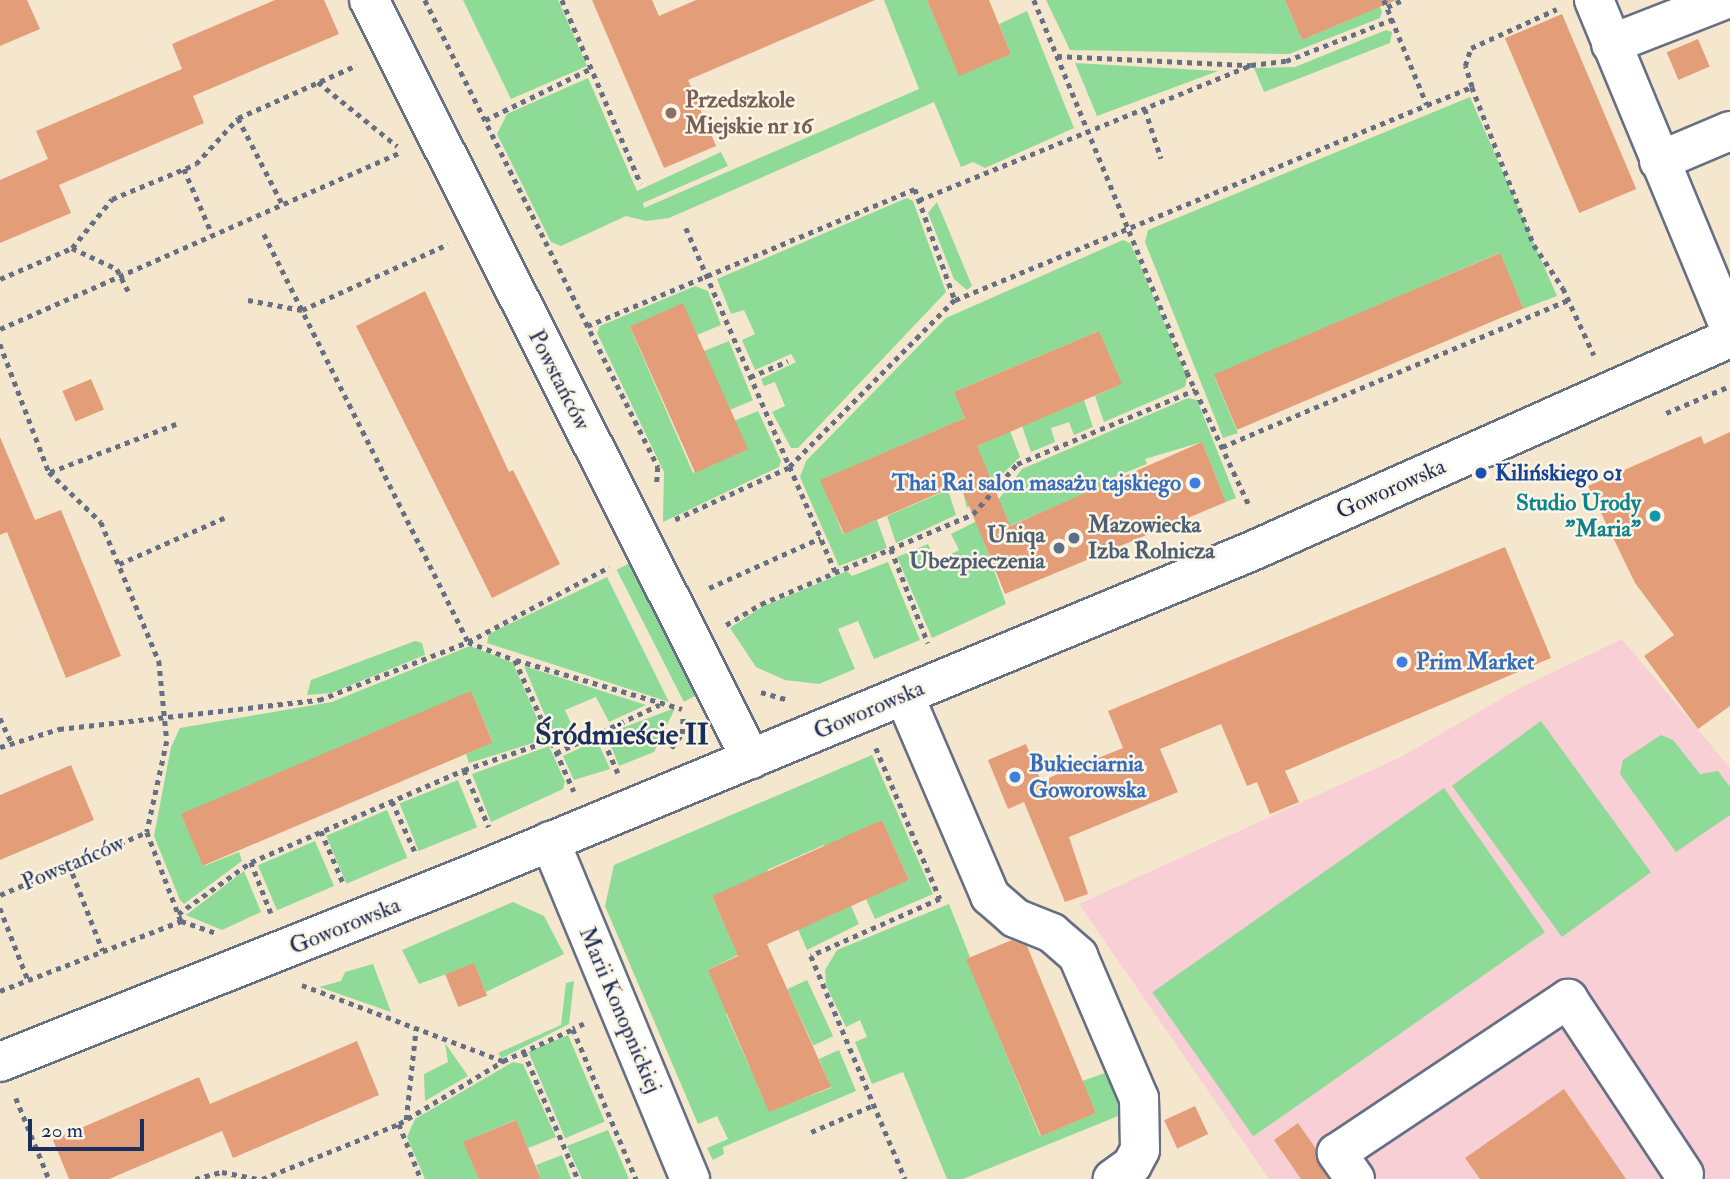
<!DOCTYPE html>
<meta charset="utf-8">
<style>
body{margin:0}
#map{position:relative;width:1730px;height:1179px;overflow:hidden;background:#f5e7cd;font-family:"IM FELL Double Pica",serif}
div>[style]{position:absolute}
.built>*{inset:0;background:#f7cfd5}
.green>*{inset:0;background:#8eda97;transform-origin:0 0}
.building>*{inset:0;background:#e49d79;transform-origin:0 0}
.path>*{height:4.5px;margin-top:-2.25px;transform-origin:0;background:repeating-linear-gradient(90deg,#676f85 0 5px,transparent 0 10px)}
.roads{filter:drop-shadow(2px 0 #676f85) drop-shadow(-2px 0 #676f85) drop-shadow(0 2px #676f85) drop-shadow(0 -2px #676f85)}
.minor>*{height:38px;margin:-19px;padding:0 19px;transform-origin:19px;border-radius:19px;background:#fff}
.dots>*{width:19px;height:19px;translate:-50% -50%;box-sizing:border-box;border:4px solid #fcf5e5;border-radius:50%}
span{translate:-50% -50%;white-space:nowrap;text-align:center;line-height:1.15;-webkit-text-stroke:5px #fcf5e5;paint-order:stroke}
.education-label{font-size:23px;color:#785e54;font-weight:700}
.left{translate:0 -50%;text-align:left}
.street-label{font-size:23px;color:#1b2f5e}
.transit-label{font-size:23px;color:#164399;font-weight:700}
.shop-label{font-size:23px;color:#366cbe;font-weight:700}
.right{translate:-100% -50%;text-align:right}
.culture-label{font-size:23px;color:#0d838f;font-weight:700}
.service-label{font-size:23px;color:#4e5e75;font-weight:700}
.district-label{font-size:30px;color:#1b2f5e;font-weight:700}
.scale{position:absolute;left:28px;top:1119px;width:116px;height:32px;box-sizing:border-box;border:4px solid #1b2f5e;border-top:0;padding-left:9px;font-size:21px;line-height:24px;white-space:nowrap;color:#1b2f5e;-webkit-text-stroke:5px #fcf5e5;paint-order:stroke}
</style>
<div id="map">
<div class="built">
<div style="clip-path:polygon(1622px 639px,1730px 768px,1730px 1179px,1269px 1179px,1079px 904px,1401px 757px,1518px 689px)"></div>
</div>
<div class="green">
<div style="clip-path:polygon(463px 0,558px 0,587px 66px,511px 99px)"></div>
<div style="clip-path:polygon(884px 0,927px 0,959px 75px,1011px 54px,999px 24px,1027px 11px,1074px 128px,985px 168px,973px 162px,961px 167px,934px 102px,669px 218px,646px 221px,626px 216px,561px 246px,551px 242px,497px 134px,507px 114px,588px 78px,637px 191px,721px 152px,728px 166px,643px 203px,644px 208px,919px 89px)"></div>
<div style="clip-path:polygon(1046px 0,1285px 0,1302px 40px,1356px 17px,1377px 0,1382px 12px,1380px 18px,1289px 54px,1070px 50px)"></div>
<div style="clip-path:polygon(1386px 30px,1392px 32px,1390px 43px,1264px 92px,1254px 68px,1295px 67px)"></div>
<div style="clip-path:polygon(1075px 63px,1218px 71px,1097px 116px)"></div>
<div style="clip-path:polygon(1470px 97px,1557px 296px,1504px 316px,1523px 307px,1499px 253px,1214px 376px,1238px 433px,1223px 438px,1145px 242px,1148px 230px)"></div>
<div style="clip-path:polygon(907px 198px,913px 201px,946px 292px,798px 448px,791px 448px,772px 412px,785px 406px,775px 382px,764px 386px,761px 379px,796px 362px,791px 354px,755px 370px,742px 340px,755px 334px,744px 310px,731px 314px,717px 279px)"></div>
<div style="clip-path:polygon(937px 202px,972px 286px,967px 290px,954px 279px,928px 213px)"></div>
<div style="clip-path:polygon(1123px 240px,1130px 243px,1137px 258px,1187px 377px,1185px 387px,1104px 422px,1095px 396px,1121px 384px,1099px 331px,954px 392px,965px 418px,821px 480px,843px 534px,877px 520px,887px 548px,839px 566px,800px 477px,806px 461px,946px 318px)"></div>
<div style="clip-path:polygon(695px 286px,708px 291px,721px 325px,697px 335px,683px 304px,630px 327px,693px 473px,746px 450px,734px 421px,758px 411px,781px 461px,779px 467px,663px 522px,664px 472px,597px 333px,600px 326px)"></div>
<div style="left:729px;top:341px;width:64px;height:27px;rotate:68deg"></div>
<div style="clip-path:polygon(1188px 398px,1197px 400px,1236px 498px,1226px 502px,1202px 442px,1145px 459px,1147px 464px,1109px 479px,1133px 540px,1076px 498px,982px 537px,1006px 604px,932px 638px,897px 557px,928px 544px,936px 561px,959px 550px,951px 534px,985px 517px,1022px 469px)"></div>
<div style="clip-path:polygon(1084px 400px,1093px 427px,1074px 435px,1069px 422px,1051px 428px,1055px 442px,1031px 452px,1022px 426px)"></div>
<div style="clip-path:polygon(1010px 431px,1020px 457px,967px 508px,961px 484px,977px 446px)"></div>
<div style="clip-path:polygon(948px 490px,956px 515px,896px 543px,887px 516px)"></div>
<div style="clip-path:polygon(888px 562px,920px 640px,874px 659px,858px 621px,838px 629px,855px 669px,819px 684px,785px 680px,756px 667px,730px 628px,762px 607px,829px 579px,847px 571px,852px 576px)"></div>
<div style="left:630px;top:563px;width:148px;height:15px;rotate:63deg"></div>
<div style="clip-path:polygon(607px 577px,669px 702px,487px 643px,489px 634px)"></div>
<div style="clip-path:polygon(415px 641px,422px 643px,425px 655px,331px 693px,307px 695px,311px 680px)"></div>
<div style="clip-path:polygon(470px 646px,513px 663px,546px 739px,469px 763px,466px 754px,493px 742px,471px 692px,182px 816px,204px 866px,239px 852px,242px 861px,184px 904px,180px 900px,154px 836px,171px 747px,180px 728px,332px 702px)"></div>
<div style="clip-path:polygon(524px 666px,646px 705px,609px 722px,596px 697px,565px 710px,577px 737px,558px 746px)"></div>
<div style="clip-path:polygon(675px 708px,654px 752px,619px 766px,606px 734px)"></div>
<div style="left:1541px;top:721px;width:187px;height:110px;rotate:54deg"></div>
<div style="clip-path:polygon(1661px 735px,1673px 740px,1700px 774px,1718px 771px,1730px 787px,1730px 815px,1676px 852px,1620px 774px,1623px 760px)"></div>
<div style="clip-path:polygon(597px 740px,610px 769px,574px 780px,563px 756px)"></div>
<div style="clip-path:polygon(549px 746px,565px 782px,563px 789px,491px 822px,472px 774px)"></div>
<div style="clip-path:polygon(872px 755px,933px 894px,875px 919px,866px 899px,909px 880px,882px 820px,827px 851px,824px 845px,767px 870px,770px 876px,712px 896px,738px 955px,708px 970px,734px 1010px,726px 1014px,749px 1066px,765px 1080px,757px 1084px,769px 1111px,831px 1088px,819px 1059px,839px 1050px,856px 1091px,723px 1147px,724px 1154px,713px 1160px,707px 1148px,728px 1139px,717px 1116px,698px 1124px,605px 906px,614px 865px)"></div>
<div style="left:458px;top:780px;width:51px;height:63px;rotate:68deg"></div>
<div style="left:1444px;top:788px;width:176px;height:356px;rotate:55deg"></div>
<div style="left:387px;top:810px;width:52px;height:66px;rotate:67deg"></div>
<div style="left:315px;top:841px;width:49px;height:62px;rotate:67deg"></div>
<div style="clip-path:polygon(244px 871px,261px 912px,222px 930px,186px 915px)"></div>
<div style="clip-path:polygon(513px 902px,544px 916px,564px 954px,486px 992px,474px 964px,419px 984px,402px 950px)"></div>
<div style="clip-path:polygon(949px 904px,970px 957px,967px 959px,1040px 1136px,1096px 1113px,1082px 1081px,1111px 1071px,1128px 1112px,963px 1179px,947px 1179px,903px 1072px,872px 1084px,855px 1042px,867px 1037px,860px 1020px,846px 1027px,826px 985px,825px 970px,837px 950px)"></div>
<div style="clip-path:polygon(851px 906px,859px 924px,807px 950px,798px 929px)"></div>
<div style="clip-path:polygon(373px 964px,391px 1012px,319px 987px,341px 981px,345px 972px)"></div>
<div style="left:807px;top:980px;width:62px;height:22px;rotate:65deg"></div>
<div style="clip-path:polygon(574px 981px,569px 1024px,502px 1058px,498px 1053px,561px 1025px,566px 983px)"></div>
<div style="left:568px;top:1035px;width:94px;height:43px;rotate:67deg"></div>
<div style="clip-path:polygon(445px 1043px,468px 1076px,425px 1101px,424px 1074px,448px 1062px)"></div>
<div style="clip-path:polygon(513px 1062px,523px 1064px,556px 1137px,528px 1148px,515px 1120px,464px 1142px,479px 1179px,425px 1179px,407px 1137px,415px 1119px)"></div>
<div style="clip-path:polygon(608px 1130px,629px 1179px,582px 1179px,567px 1146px)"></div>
<div style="clip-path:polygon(562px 1155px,571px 1179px,541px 1179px,536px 1165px)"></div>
</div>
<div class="building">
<div style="clip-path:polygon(0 0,27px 0,40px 29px,0 46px)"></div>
<div style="clip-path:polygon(275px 0,324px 0,339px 34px,193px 96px,204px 123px,59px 185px,71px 213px,0 243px,0 180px,48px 159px,36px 131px,182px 69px,172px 44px)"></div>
<div style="clip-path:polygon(592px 0,652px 0,659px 16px,696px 0,875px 0,688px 80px,716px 146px,664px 168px)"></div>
<div style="clip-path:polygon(927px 0,989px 0,1011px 54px,959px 76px)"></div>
<div style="clip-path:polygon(1285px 0,1396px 0,1302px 40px)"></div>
<div style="left:1562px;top:14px;width:190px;height:62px;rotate:67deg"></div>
<div style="left:1698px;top:39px;width:30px;height:34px;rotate:67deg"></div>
<div style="left:1500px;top:253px;width:60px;height:311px;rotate:67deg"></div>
<div style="clip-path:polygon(425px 291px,509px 472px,513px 470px,560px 564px,492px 598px,356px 326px)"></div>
<div style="left:683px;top:303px;width:160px;height:58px;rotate:66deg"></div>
<div style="clip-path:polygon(1099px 331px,1122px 384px,977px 446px,1010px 526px,1202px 442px,1226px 502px,1005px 594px,960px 484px,844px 534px,820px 480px,965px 418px,954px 392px)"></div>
<div style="left:91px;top:379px;width:33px;height:31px;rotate:67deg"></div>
<div style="clip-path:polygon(1730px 432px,1730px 706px,1698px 729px,1644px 656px,1674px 635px,1635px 583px,1588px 486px,1701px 436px,1704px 444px)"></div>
<div style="clip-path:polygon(0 437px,35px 520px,61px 510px,121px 656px,66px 678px,7px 532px,0 535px)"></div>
<div style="clip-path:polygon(1505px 547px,1551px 658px,1285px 771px,1299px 802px,1270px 814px,1257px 782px,1247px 786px,1221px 724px,1160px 749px,1178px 792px,1069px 837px,1088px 894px,1065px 902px,1024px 802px,1008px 809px,988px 760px,1026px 744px,1041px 781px,1123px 748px,1108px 711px)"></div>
<div style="left:471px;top:691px;width:56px;height:315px;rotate:67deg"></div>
<div style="clip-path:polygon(71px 765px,94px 820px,0 860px,0 795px)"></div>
<div style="clip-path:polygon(882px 820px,909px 880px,767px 944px,831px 1087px,769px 1112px,708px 970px,738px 956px,712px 896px)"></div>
<div style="clip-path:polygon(1012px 940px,1027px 946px,1096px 1113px,1041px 1136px,966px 959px)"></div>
<div style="left:474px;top:963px;width:35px;height:31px;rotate:68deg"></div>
<div style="clip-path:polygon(357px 1041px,379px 1095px,233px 1158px,222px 1131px,109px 1179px,69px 1179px,53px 1140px,199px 1077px,210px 1104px)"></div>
<div style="clip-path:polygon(1564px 1089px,1626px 1179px,1480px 1179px,1465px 1158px)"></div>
<div style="left:1195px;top:1106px;width:31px;height:34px;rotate:65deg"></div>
<div style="clip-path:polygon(516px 1120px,541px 1179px,479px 1179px,463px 1142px)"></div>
<div style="clip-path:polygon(1298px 1123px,1316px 1149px,1319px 1165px,1328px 1179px,1301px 1179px,1274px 1140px)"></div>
</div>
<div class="path">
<div style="left:425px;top:0;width:522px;rotate:63.48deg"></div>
<div style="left:658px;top:467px;width:16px;rotate:94deg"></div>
<div style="left:562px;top:0;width:200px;rotate:66.8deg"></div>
<div style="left:1034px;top:0;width:402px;rotate:67.6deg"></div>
<div style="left:1187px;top:372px;width:149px;rotate:65deg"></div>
<div style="left:1384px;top:0;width:113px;rotate:67.7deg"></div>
<div style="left:1427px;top:105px;width:48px;rotate:-21.8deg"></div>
<div style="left:1472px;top:87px;width:170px;rotate:68.6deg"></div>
<div style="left:1534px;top:245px;width:52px;rotate:56deg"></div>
<div style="left:1563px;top:288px;width:74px;rotate:65.2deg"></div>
<div style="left:1387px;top:7px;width:17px;rotate:-24deg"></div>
<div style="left:1057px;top:56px;width:194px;rotate:2.7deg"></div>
<div style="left:1251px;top:65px;width:35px;rotate:-7deg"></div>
<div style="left:1286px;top:61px;width:115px;rotate:-21.4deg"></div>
<div style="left:318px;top:82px;width:102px;rotate:39deg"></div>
<div style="left:1472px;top:87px;width:22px;rotate:-108deg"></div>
<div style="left:1465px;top:66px;width:19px;rotate:-72deg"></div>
<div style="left:1471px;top:48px;width:94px;rotate:-24.4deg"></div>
<div style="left:1145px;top:109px;width:52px;rotate:71.9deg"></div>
<div style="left:238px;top:118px;width:98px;rotate:62.7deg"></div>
<div style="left:485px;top:120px;width:119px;rotate:-25.9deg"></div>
<div style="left:184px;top:169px;width:73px;rotate:66.6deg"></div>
<div style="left:919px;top:200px;width:358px;rotate:-22.1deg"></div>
<div style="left:686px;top:228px;width:376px;rotate:66.5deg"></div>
<div style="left:264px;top:234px;width:456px;rotate:63.4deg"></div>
<div style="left:468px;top:642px;width:50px;rotate:21deg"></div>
<div style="left:515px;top:660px;width:144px;rotate:65.8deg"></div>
<div style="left:72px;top:248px;width:50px;rotate:25deg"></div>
<div style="left:117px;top:269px;width:29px;rotate:63deg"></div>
<div style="left:0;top:279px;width:78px;rotate:-23.3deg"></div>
<div style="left:72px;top:248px;width:63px;rotate:-50.8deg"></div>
<div style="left:112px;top:199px;width:91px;rotate:-22.6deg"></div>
<div style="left:196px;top:164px;width:62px;rotate:-47.6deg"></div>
<div style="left:238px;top:118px;width:130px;rotate:-24deg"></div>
<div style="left:248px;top:300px;width:55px;rotate:10.5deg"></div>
<div style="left:302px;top:310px;width:160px;rotate:-24.3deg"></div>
<div style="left:955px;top:300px;width:511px;rotate:-22.45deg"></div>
<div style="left:587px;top:326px;width:355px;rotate:-22.7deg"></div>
<div style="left:915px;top:189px;width:118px;rotate:70.2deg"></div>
<div style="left:955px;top:300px;width:236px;rotate:134.7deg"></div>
<div style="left:789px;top:468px;width:125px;rotate:155.5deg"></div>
<div style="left:0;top:329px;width:439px;rotate:-23.8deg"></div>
<div style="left:0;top:344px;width:137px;rotate:69.1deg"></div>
<div style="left:49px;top:472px;width:72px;rotate:43.9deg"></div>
<div style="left:101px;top:522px;width:151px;rotate:67.4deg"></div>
<div style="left:159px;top:661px;width:80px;rotate:84.3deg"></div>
<div style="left:167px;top:741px;width:93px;rotate:102.4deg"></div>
<div style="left:147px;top:832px;width:95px;rotate:69.1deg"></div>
<div style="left:750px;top:377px;width:41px;rotate:-22.8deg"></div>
<div style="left:1666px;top:413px;width:69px;rotate:-22.9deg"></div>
<div style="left:1222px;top:447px;width:377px;rotate:-23deg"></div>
<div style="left:50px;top:472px;width:135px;rotate:-20.9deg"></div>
<div style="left:891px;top:549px;width:101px;rotate:68.5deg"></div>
<div style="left:119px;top:564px;width:115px;rotate:-23.7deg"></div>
<div style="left:709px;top:588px;width:122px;rotate:-24.2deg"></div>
<div style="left:726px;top:625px;width:41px;rotate:-31deg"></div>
<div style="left:761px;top:604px;width:230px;rotate:-23deg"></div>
<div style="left:973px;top:514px;width:67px;rotate:-48.7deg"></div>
<div style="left:1017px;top:464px;width:193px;rotate:-22.6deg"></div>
<div style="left:516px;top:660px;width:173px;rotate:16.4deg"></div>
<div style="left:761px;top:692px;width:29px;rotate:16deg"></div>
<div style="left:0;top:718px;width:26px;rotate:65deg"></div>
<div style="left:600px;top:732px;width:45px;rotate:66.3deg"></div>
<div style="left:0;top:747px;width:62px;rotate:-17deg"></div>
<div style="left:59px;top:729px;width:262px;rotate:-6.4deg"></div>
<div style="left:319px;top:700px;width:160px;rotate:-21.3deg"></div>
<div style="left:468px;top:642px;width:160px;rotate:-28deg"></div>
<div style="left:671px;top:748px;width:18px;rotate:-52deg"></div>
<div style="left:682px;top:734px;width:18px;rotate:-87deg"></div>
<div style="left:876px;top:748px;width:164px;rotate:67deg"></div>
<div style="left:940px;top:899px;width:141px;rotate:156.2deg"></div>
<div style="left:811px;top:956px;width:242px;rotate:67.1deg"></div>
<div style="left:556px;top:753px;width:114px;rotate:-25deg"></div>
<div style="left:464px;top:770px;width:62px;rotate:66.3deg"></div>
<div style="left:392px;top:801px;width:58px;rotate:65.6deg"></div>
<div style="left:321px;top:831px;width:59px;rotate:66.9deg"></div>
<div style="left:251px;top:862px;width:55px;rotate:68.6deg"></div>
<div style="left:69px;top:864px;width:93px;rotate:68.7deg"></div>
<div style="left:0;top:895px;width:160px;rotate:-23.2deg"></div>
<div style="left:0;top:908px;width:77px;rotate:68.7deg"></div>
<div style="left:178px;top:914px;width:90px;rotate:-35.5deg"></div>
<div style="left:251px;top:862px;width:232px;rotate:-23.4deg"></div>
<div style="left:464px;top:770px;width:92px;rotate:-19deg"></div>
<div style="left:302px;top:985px;width:215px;rotate:20.7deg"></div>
<div style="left:0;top:991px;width:194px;rotate:-21.1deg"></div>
<div style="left:181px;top:921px;width:36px;rotate:19deg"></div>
<div style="left:584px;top:1024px;width:12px;rotate:156deg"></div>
<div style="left:573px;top:1029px;width:163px;rotate:67.2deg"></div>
<div style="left:524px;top:1052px;width:138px;rotate:67deg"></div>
<div style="left:16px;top:1098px;width:87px;rotate:67.8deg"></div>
<div style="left:406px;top:1120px;width:93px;rotate:-83.8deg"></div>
<div style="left:399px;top:1124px;width:59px;rotate:68.2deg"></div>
<div style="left:811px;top:1132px;width:69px;rotate:-23.2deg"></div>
<div style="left:195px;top:1179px;width:28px;rotate:-15deg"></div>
<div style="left:222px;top:1172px;width:38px;rotate:11deg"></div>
<div style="left:262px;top:1179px;width:148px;rotate:-21.9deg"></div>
<div style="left:399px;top:1124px;width:122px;rotate:-31.2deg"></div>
<div style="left:503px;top:1061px;width:77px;rotate:-24.6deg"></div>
</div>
<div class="roads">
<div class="minor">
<div style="left:369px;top:0;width:850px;rotate:63.28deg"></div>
<div style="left:1594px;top:0;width:356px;rotate:67.5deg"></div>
<div style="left:1611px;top:44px;width:121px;rotate:-21.3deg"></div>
<div style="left:1659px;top:161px;width:77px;rotate:-22.9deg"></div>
<div style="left:904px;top:695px;width:219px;rotate:66.8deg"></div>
<div style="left:990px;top:896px;width:33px;rotate:41deg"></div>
<div style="left:1015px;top:918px;width:40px;rotate:22deg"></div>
<div style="left:1052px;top:933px;width:35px;rotate:41deg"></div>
<div style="left:1078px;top:956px;width:155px;rotate:66.8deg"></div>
<div style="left:1139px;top:1098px;width:52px;rotate:88.9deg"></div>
<div style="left:1140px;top:1150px;width:17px;rotate:118deg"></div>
<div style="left:1132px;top:1165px;width:24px;rotate:144deg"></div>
<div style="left:550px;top:841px;width:366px;rotate:67.5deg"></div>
<div style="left:0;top:1062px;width:500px;rotate:-21.7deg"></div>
<div style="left:465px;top:877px;width:852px;rotate:-22.5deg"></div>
<div style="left:1252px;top:551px;width:523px;rotate:-24.02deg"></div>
<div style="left:1355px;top:1179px;width:32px;rotate:-125deg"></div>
<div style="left:1337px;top:1153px;width:278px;rotate:-33.7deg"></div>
<div style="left:1568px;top:999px;width:210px;rotate:56.5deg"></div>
</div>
</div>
<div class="dots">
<div style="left:671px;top:113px;background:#8d6e63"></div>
<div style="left:1481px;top:473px;background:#1a4fb4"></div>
<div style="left:1195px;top:483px;background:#3f7fe0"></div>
<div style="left:1655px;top:516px;background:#0f9aa8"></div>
<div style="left:1074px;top:538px;background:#5c6f8a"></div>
<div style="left:1059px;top:548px;background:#5c6f8a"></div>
<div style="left:1402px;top:662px;background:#3f7fe0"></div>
<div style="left:1015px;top:777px;background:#3f7fe0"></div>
</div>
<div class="education-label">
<span class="left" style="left:685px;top:113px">Przedszkole<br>Miejskie nr 16</span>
</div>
<div class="street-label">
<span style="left:559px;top:380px;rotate:63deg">Powstańców</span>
<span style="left:1391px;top:489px;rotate:-24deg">Goworowska</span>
<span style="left:869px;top:710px;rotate:-23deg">Goworowska</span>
<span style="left:73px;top:863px;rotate:-23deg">Powstańców</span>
<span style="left:345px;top:926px;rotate:-22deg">Goworowska</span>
<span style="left:620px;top:1010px;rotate:67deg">Marii Konopnickiej</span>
</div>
<div class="transit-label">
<span class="left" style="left:1495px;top:473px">Kilińskiego 01</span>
</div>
<div class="shop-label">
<span class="right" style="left:1181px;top:483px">Thai Rai salon masażu tajskiego</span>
<span class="left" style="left:1416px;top:662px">Prim Market</span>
<span class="left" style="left:1029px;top:777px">Bukieciarnia<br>Goworowska</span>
</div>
<div class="culture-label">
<span class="right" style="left:1641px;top:516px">Studio Urody<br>"Maria"</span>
</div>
<div class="service-label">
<span class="left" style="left:1088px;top:538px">Mazowiecka<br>Izba Rolnicza</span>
<span class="right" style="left:1045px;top:548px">Uniqa<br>Ubezpieczenia</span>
</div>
<div class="district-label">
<span style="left:622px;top:735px">Śródmieście II</span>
</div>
<div class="scale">20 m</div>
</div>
